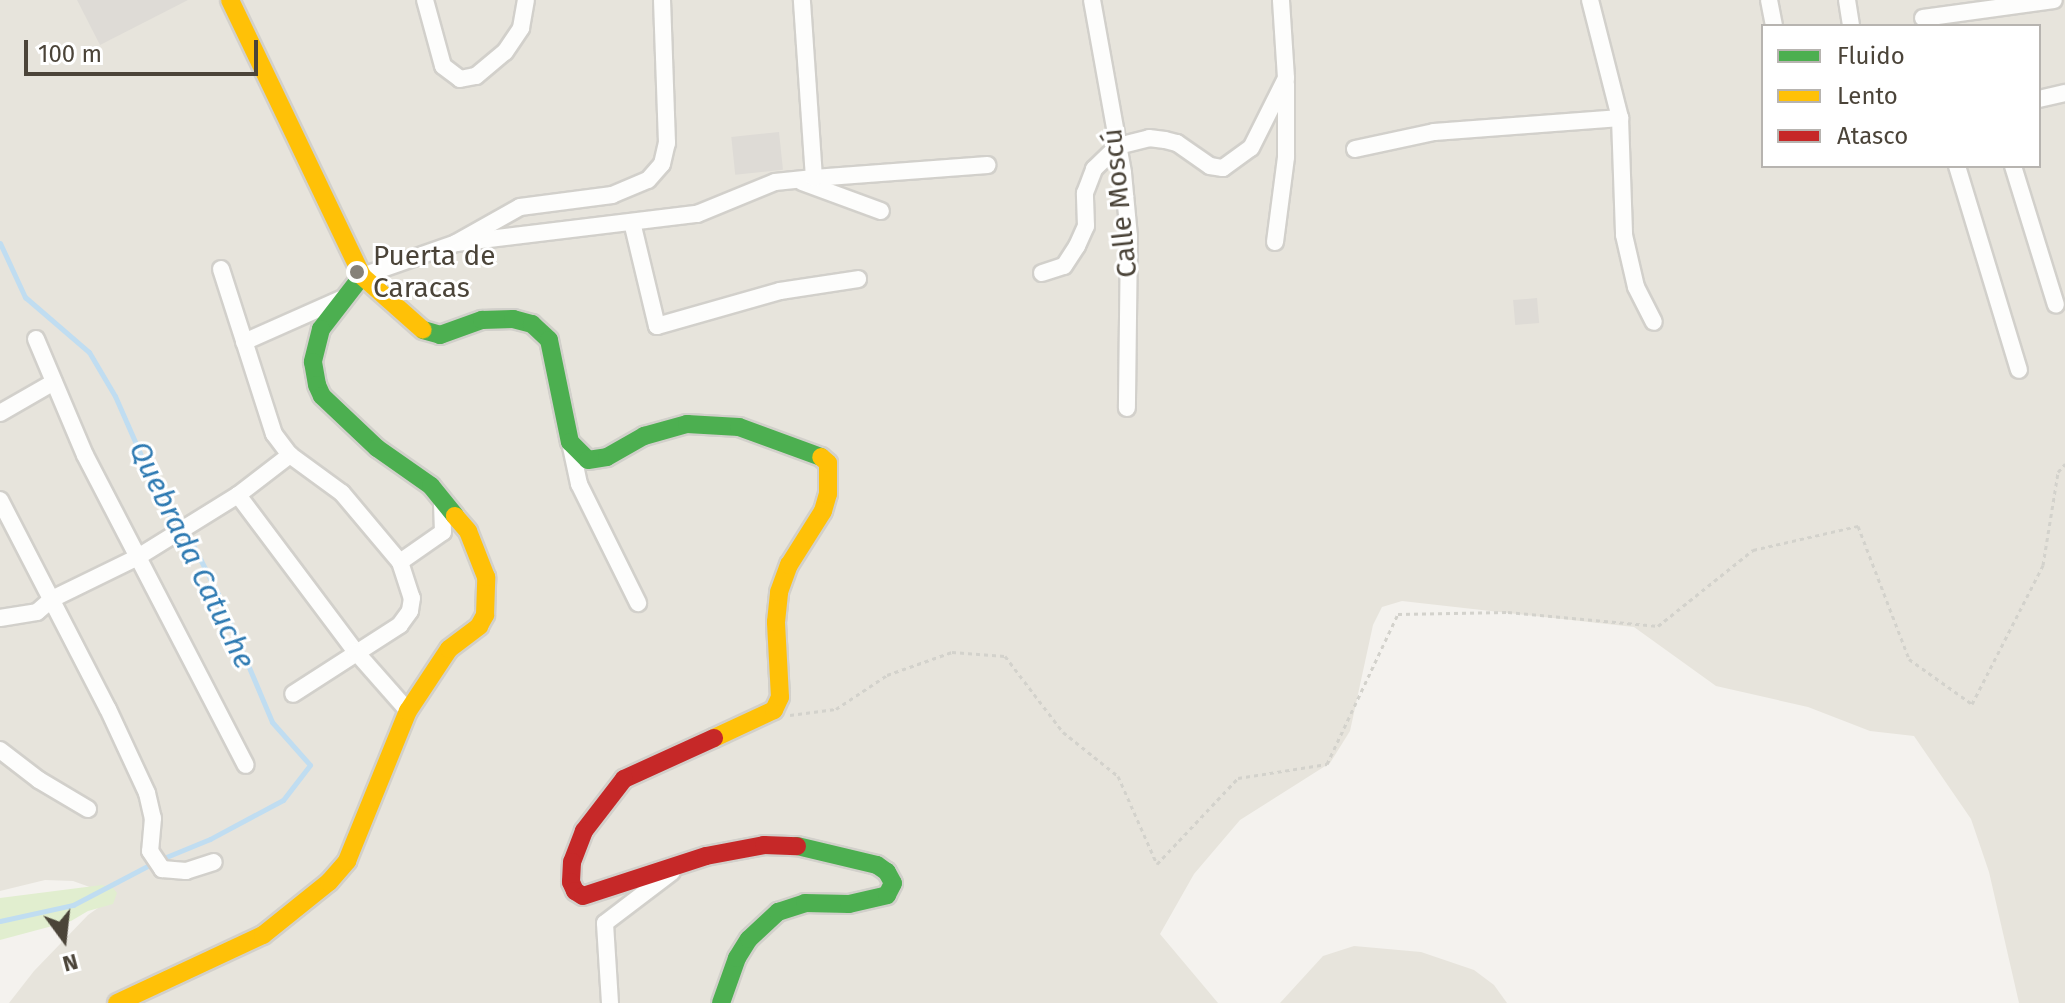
<!DOCTYPE html>
<meta charset="utf-8">
<style>
body{margin:0}
#map{position:relative;width:2065px;height:1003px;overflow:hidden;background:#f4f2ee;font-family:"Fira Sans",sans-serif}
div>[style]{position:absolute}
.residential>*{inset:0;background:#e7e4dc}
.green>*{inset:0;background:#e1eecf}
.stream>*{height:5px;margin:-2.5px;padding:0 2.5px;transform-origin:2.5px;border-radius:2.5px;background:#c0ddf1}
.building>*{inset:0;background:#dedbd6;transform-origin:0 0}
.path>*{height:3px;margin-top:-1.5px;transform-origin:0;background:repeating-linear-gradient(90deg,#d3d2cc 0 4px,transparent 0 8px)}
.roads{filter:drop-shadow(2px 0 #d2d0cb) drop-shadow(-2px 0 #d2d0cb) drop-shadow(0 2px #d2d0cb) drop-shadow(0 -2px #d2d0cb)}
.street>*{height:16px;margin:-8px;padding:0 8px;transform-origin:8px;border-radius:8px;background:#fdfdfc}
.fast>*{height:18px;margin:-9px;padding:0 9px;transform-origin:9px;border-radius:9px;background:#4caf50}
.slow>*{height:18px;margin:-9px;padding:0 9px;transform-origin:9px;border-radius:9px;background:#ffc107}
.jam>*{height:18px;margin:-9px;padding:0 9px;transform-origin:9px;border-radius:9px;background:#c62828}
.dots>*{width:22px;height:22px;translate:-50% -50%;box-sizing:border-box;border:4px solid #fff;border-radius:50%}
span{translate:-50% -50%;white-space:nowrap;text-align:center;line-height:1.15;-webkit-text-stroke:6px #fff;paint-order:stroke}
.street-label{font-size:28px;color:#4b4439}
.poi-label{font-size:28px;color:#4b4439}
.left{translate:0 -50%;text-align:left}
.water-label{font-size:30px;color:#2e7ab2;font-style:italic}
.legend{position:absolute;left:1761px;top:24px;width:280px;height:144px;box-sizing:border-box;background:#fff;border:2px solid #b7b4b0;margin:0;padding:10px 14px;list-style:none;font-size:24px;color:#4b4439}
.legend li{display:flex;align-items:center;gap:16px;height:40px}
.legend b{width:40px;border:2px solid #b7b4b0}
.north{position:absolute;left:24px;top:899px;width:80px;height:80px;-webkit-text-stroke:6px #fff;paint-order:stroke;rotate:165deg;font-size:22px;font-weight:700;line-height:32px;text-align:center;color:#4b4439}
.north::after{content:'';display:block;margin:auto;width:28px;height:36px;background:#4b4439;clip-path:polygon(50% 0,100% 100%,50% 72%,0 100%)}
.scale{position:absolute;left:24px;top:40px;width:234px;height:36px;box-sizing:border-box;border:4px solid #4b4439;border-top:0;padding-left:10px;font-size:24px;line-height:28px;white-space:nowrap;color:#4b4439;-webkit-text-stroke:6px #fff;paint-order:stroke}
</style>
<div id="map">
<div class="residential">
<div style="clip-path:polygon(evenodd,0 0,2065px 0,2065px 1003px,2019px 1003px,1989px 872px,1971px 819px,1914px 736px,1870px 731px,1808px 707px,1716px 686px,1634px 627px,1402px 601px,1382px 607px,1373px 625px,1350px 731px,1330px 763px,1240px 820px,1194px 874px,1160px 934px,1218px 1003px,9px 1003px,34px 971px,88px 915px,115px 896px,73px 881px,45px 880px,0 891px,0 0,1763px 26px,2039px 26px,2039px 166px,1763px 166px,1763px 26px)"></div>
<div style="clip-path:polygon(1354px 946px,1421px 952px,1474px 970px,1494px 985px,1507px 1003px,1280px 1003px,1323px 956px)"></div>
</div>
<div class="green">
<div style="clip-path:polygon(102px 885px,113px 888px,117px 893px,113px 904px,88px 911px,71px 921px,0 940px,0 898px)"></div>
</div>
<div class="stream">
<div style="left:0;top:243px;width:60px;rotate:65.2deg"></div>
<div style="left:25px;top:297px;width:84px;rotate:40.7deg"></div>
<div style="left:89px;top:352px;width:51px;rotate:59.4deg"></div>
<div style="left:115px;top:396px;width:124px;rotate:66.3deg"></div>
<div style="left:165px;top:510px;width:45px;rotate:51.3deg"></div>
<div style="left:193px;top:545px;width:55px;rotate:63deg"></div>
<div style="left:218px;top:594px;width:139px;rotate:67.1deg"></div>
<div style="left:272px;top:722px;width:57px;rotate:48.5deg"></div>
<div style="left:310px;top:765px;width:44px;rotate:127.6deg"></div>
<div style="left:283px;top:800px;width:83px;rotate:151.9deg"></div>
<div style="left:210px;top:839px;width:50px;rotate:157.6deg"></div>
<div style="left:0;top:921px;width:75px;rotate:-12.4deg"></div>
<div style="left:73px;top:905px;width:90px;rotate:-27.7deg"></div>
</div>
<div class="building">
<div style="clip-path:polygon(77px 0,188px 0,100px 45px)"></div>
<div style="left:779px;top:132px;width:38px;height:48px;rotate:84deg"></div>
<div style="left:1537px;top:298px;width:25px;height:24px;rotate:85deg"></div>
</div>
<div class="path">
<div style="left:790px;top:715px;width:46px;rotate:-7.4deg"></div>
<div style="left:836px;top:709px;width:61px;rotate:-33.7deg"></div>
<div style="left:887px;top:675px;width:69px;rotate:-19.5deg"></div>
<div style="left:952px;top:652px;width:53px;rotate:4.3deg"></div>
<div style="left:1005px;top:656px;width:96px;rotate:52.7deg"></div>
<div style="left:1063px;top:732px;width:70px;rotate:38.7deg"></div>
<div style="left:1118px;top:776px;width:96px;rotate:66.1deg"></div>
<div style="left:1157px;top:864px;width:118px;rotate:-46.7deg"></div>
<div style="left:1238px;top:778px;width:90px;rotate:-8.9deg"></div>
<div style="left:1327px;top:764px;width:166px;rotate:-64.7deg"></div>
<div style="left:1398px;top:614px;width:110px;rotate:-1deg"></div>
<div style="left:1508px;top:612px;width:151px;rotate:5.3deg"></div>
<div style="left:1658px;top:626px;width:122px;rotate:-38.7deg"></div>
<div style="left:1753px;top:550px;width:108px;rotate:-12.9deg"></div>
<div style="left:1858px;top:526px;width:142px;rotate:69deg"></div>
<div style="left:1909px;top:659px;width:77px;rotate:35.5deg"></div>
<div style="left:1972px;top:704px;width:156px;rotate:-62.9deg"></div>
<div style="left:2043px;top:565px;width:94px;rotate:-80.8deg"></div>
<div style="left:2058px;top:472px;width:11px;rotate:-49deg"></div>
</div>
<div class="roads">
<div class="street">
<div style="left:425px;top:0;width:68px;rotate:74.7deg"></div>
<div style="left:443px;top:66px;width:21px;rotate:37deg"></div>
<div style="left:460px;top:79px;width:16px;rotate:-11deg"></div>
<div style="left:476px;top:76px;width:38px;rotate:-40deg"></div>
<div style="left:505px;top:52px;width:29px;rotate:-56deg"></div>
<div style="left:521px;top:28px;width:28px;rotate:-80deg"></div>
<div style="left:1092px;top:0;width:176px;rotate:79.8deg"></div>
<div style="left:1123px;top:173px;width:63px;rotate:84.6deg"></div>
<div style="left:1129px;top:236px;width:172px;rotate:90.7deg"></div>
<div style="left:1590px;top:0;width:122px;rotate:75.7deg"></div>
<div style="left:1620px;top:118px;width:117px;rotate:88deg"></div>
<div style="left:1624px;top:235px;width:53px;rotate:77deg"></div>
<div style="left:1636px;top:287px;width:39px;rotate:63deg"></div>
<div style="left:1769px;top:0;width:26px;rotate:79deg"></div>
<div style="left:1847px;top:0;width:26px;rotate:81deg"></div>
<div style="left:1923px;top:18px;width:132px;rotate:-7.8deg"></div>
<div style="left:2039px;top:99px;width:27px;rotate:-13deg"></div>
<div style="left:1355px;top:149px;width:81px;rotate:-12.1deg"></div>
<div style="left:1434px;top:132px;width:187px;rotate:-4.3deg"></div>
<div style="left:1957px;top:166px;width:213px;rotate:73.1deg"></div>
<div style="left:2013px;top:166px;width:145px;rotate:72.8deg"></div>
<div style="left:814px;top:178px;width:174px;rotate:-4.3deg"></div>
<div style="left:802px;top:182px;width:84px;rotate:20.2deg"></div>
<div style="left:632px;top:222px;width:107px;rotate:76.5deg"></div>
<div style="left:657px;top:326px;width:128px;rotate:-15.9deg"></div>
<div style="left:780px;top:291px;width:79px;rotate:-8.7deg"></div>
<div style="left:1275px;top:242px;width:86px;rotate:-82.6deg"></div>
<div style="left:1286px;top:157px;width:73px;rotate:-90deg"></div>
<div style="left:456px;top:243px;width:243px;rotate:-6.9deg"></div>
<div style="left:697px;top:214px;width:84px;rotate:-22.3deg"></div>
<div style="left:775px;top:182px;width:39px;rotate:-6deg"></div>
<div style="left:814px;top:178px;width:178px;rotate:-93.9deg"></div>
<div style="left:221px;top:269px;width:173px;rotate:72.2deg"></div>
<div style="left:274px;top:434px;width:26px;rotate:53deg"></div>
<div style="left:290px;top:455px;width:64px;rotate:36.2deg"></div>
<div style="left:342px;top:493px;width:90px;rotate:50deg"></div>
<div style="left:400px;top:562px;width:38px;rotate:72deg"></div>
<div style="left:412px;top:598px;width:13px;rotate:99deg"></div>
<div style="left:410px;top:611px;width:17px;rotate:126deg"></div>
<div style="left:400px;top:625px;width:127px;rotate:147.2deg"></div>
<div style="left:1042px;top:273px;width:23px;rotate:-18deg"></div>
<div style="left:1064px;top:266px;width:24px;rotate:-57deg"></div>
<div style="left:1077px;top:246px;width:22px;rotate:-66deg"></div>
<div style="left:1086px;top:226px;width:33px;rotate:-92deg"></div>
<div style="left:1085px;top:193px;width:26px;rotate:-69deg"></div>
<div style="left:1094px;top:169px;width:33px;rotate:-44deg"></div>
<div style="left:1118px;top:146px;width:32px;rotate:-14deg"></div>
<div style="left:1149px;top:138px;width:16px;rotate:7deg"></div>
<div style="left:1165px;top:140px;width:12px;rotate:14deg"></div>
<div style="left:1177px;top:143px;width:40px;rotate:34.9deg"></div>
<div style="left:1210px;top:166px;width:13px;rotate:9deg"></div>
<div style="left:1223px;top:168px;width:34px;rotate:-36deg"></div>
<div style="left:1251px;top:148px;width:78px;rotate:-63.4deg"></div>
<div style="left:1286px;top:78px;width:78px;rotate:-93.7deg"></div>
<div style="left:362px;top:276px;width:100px;rotate:-19.3deg"></div>
<div style="left:456px;top:243px;width:73px;rotate:-29.4deg"></div>
<div style="left:520px;top:207px;width:93px;rotate:-7.4deg"></div>
<div style="left:612px;top:195px;width:39px;rotate:-23deg"></div>
<div style="left:648px;top:180px;width:21px;rotate:-49deg"></div>
<div style="left:662px;top:164px;width:22px;rotate:-77deg"></div>
<div style="left:667px;top:143px;width:143px;rotate:-92deg"></div>
<div style="left:36px;top:339px;width:126px;rotate:67.1deg"></div>
<div style="left:85px;top:455px;width:349px;rotate:62.6deg"></div>
<div style="left:244px;top:342px;width:106px;rotate:-23.9deg"></div>
<div style="left:0;top:413px;width:62px;rotate:-29.9deg"></div>
<div style="left:570px;top:442px;width:43px;rotate:77.9deg"></div>
<div style="left:579px;top:484px;width:133px;rotate:63.6deg"></div>
<div style="left:238px;top:495px;width:196px;rotate:53.1deg"></div>
<div style="left:356px;top:652px;width:79px;rotate:48.6deg"></div>
<div style="left:0;top:500px;width:235px;rotate:62.7deg"></div>
<div style="left:108px;top:709px;width:93px;rotate:65.1deg"></div>
<div style="left:147px;top:793px;width:26px;rotate:77deg"></div>
<div style="left:153px;top:818px;width:33px;rotate:95deg"></div>
<div style="left:150px;top:851px;width:22px;rotate:56deg"></div>
<div style="left:162px;top:869px;width:24px;rotate:5deg"></div>
<div style="left:186px;top:871px;width:29px;rotate:-18deg"></div>
<div style="left:400px;top:562px;width:52px;rotate:-34.9deg"></div>
<div style="left:443px;top:532px;width:34px;rotate:-92deg"></div>
<div style="left:0;top:618px;width:37px;rotate:-9deg"></div>
<div style="left:37px;top:612px;width:20px;rotate:-41deg"></div>
<div style="left:52px;top:599px;width:96px;rotate:-26deg"></div>
<div style="left:138px;top:557px;width:118px;rotate:-31.8deg"></div>
<div style="left:238px;top:495px;width:66px;rotate:-37.6deg"></div>
<div style="left:0;top:750px;width:49px;rotate:37.6deg"></div>
<div style="left:39px;top:780px;width:57px;rotate:30.6deg"></div>
<div style="left:610px;top:1003px;width:80px;rotate:-93.6deg"></div>
<div style="left:605px;top:923px;width:84px;rotate:-37.3deg"></div>
</div>
<div class="fast">
<div style="left:362px;top:276px;width:67px;rotate:127.7deg"></div>
<div style="left:321px;top:329px;width:34px;rotate:104deg"></div>
<div style="left:313px;top:362px;width:23px;rotate:80deg"></div>
<div style="left:317px;top:385px;width:12px;rotate:66deg"></div>
<div style="left:322px;top:396px;width:76px;rotate:43.4deg"></div>
<div style="left:377px;top:448px;width:66px;rotate:35.1deg"></div>
<div style="left:431px;top:486px;width:38px;rotate:51deg"></div>
<div style="left:423px;top:330px;width:18px;rotate:16deg"></div>
<div style="left:440px;top:335px;width:45px;rotate:-19.7deg"></div>
<div style="left:482px;top:320px;width:31px;rotate:-2deg"></div>
<div style="left:513px;top:319px;width:20px;rotate:15deg"></div>
<div style="left:532px;top:324px;width:23px;rotate:43deg"></div>
<div style="left:549px;top:340px;width:104px;rotate:78.4deg"></div>
<div style="left:570px;top:442px;width:25px;rotate:45deg"></div>
<div style="left:588px;top:460px;width:19px;rotate:-9deg"></div>
<div style="left:607px;top:457px;width:43px;rotate:-29.6deg"></div>
<div style="left:644px;top:436px;width:45px;rotate:-15.6deg"></div>
<div style="left:687px;top:424px;width:52px;rotate:3.3deg"></div>
<div style="left:739px;top:427px;width:87px;rotate:20.1deg"></div>
<div style="left:721px;top:1003px;width:48px;rotate:-70.4deg"></div>
<div style="left:737px;top:958px;width:22px;rotate:-58deg"></div>
<div style="left:749px;top:939px;width:40px;rotate:-43deg"></div>
<div style="left:778px;top:912px;width:28px;rotate:-18deg"></div>
<div style="left:805px;top:903px;width:44px;rotate:1.3deg"></div>
<div style="left:849px;top:904px;width:39px;rotate:-13deg"></div>
<div style="left:887px;top:895px;width:13px;rotate:-63deg"></div>
<div style="left:893px;top:883px;width:13px;rotate:-119deg"></div>
<div style="left:887px;top:872px;width:12px;rotate:-145deg"></div>
<div style="left:877px;top:865px;width:82px;rotate:-166.6deg"></div>
</div>
<div class="slow">
<div style="left:230px;top:0;width:306px;rotate:64.4deg"></div>
<div style="left:362px;top:276px;width:81px;rotate:41.5deg"></div>
<div style="left:714px;top:738px;width:66px;rotate:-25deg"></div>
<div style="left:774px;top:710px;width:14px;rotate:-65deg"></div>
<div style="left:780px;top:697px;width:75px;rotate:-93.1deg"></div>
<div style="left:776px;top:622px;width:30px;rotate:-84deg"></div>
<div style="left:779px;top:592px;width:29px;rotate:-70deg"></div>
<div style="left:789px;top:565px;width:64px;rotate:-57.8deg"></div>
<div style="left:823px;top:511px;width:18px;rotate:-74deg"></div>
<div style="left:828px;top:494px;width:31px;rotate:-90deg"></div>
<div style="left:828px;top:463px;width:9px;rotate:-139deg"></div>
<div style="left:117px;top:1003px;width:161px;rotate:-25deg"></div>
<div style="left:263px;top:935px;width:85px;rotate:-38.8deg"></div>
<div style="left:329px;top:882px;width:28px;rotate:-49deg"></div>
<div style="left:347px;top:861px;width:162px;rotate:-67.9deg"></div>
<div style="left:408px;top:711px;width:74px;rotate:-56.5deg"></div>
<div style="left:449px;top:649px;width:38px;rotate:-37deg"></div>
<div style="left:479px;top:626px;width:13px;rotate:-61deg"></div>
<div style="left:485px;top:615px;width:38px;rotate:-88deg"></div>
<div style="left:486px;top:577px;width:49px;rotate:-111.4deg"></div>
<div style="left:468px;top:531px;width:20px;rotate:-131deg"></div>
</div>
<div class="jam">
<div style="left:714px;top:738px;width:99px;rotate:155.5deg"></div>
<div style="left:624px;top:779px;width:66px;rotate:127.6deg"></div>
<div style="left:584px;top:831px;width:33px;rotate:111deg"></div>
<div style="left:572px;top:862px;width:20px;rotate:93deg"></div>
<div style="left:571px;top:882px;width:10px;rotate:66deg"></div>
<div style="left:575px;top:891px;width:9px;rotate:32deg"></div>
<div style="left:583px;top:896px;width:129px;rotate:-18deg"></div>
<div style="left:706px;top:856px;width:59px;rotate:-10.7deg"></div>
<div style="left:764px;top:845px;width:33px;rotate:2deg"></div>
</div>
</div>
<div class="dots">
<div style="left:357px;top:272px;background:#868178"></div>
</div>
<div class="street-label">
<span style="left:1120px;top:203px;rotate:-96deg">Calle Moscú</span>
</div>
<div class="poi-label">
<span class="left" style="left:373px;top:272px">Puerta de<br>Caracas</span>
</div>
<div class="water-label">
<span style="left:192px;top:555px;rotate:64deg">Quebrada Catuche</span>
</div>
<ul class="legend">
<li><b style="height:10px;background:#4caf50"></b>Fluido</li>
<li><b style="height:10px;background:#ffc107"></b>Lento</li>
<li><b style="height:10px;background:#c62828"></b>Atasco</li>
</ul>
<div class="north">N</div>
<div class="scale">100 m</div>
</div>
